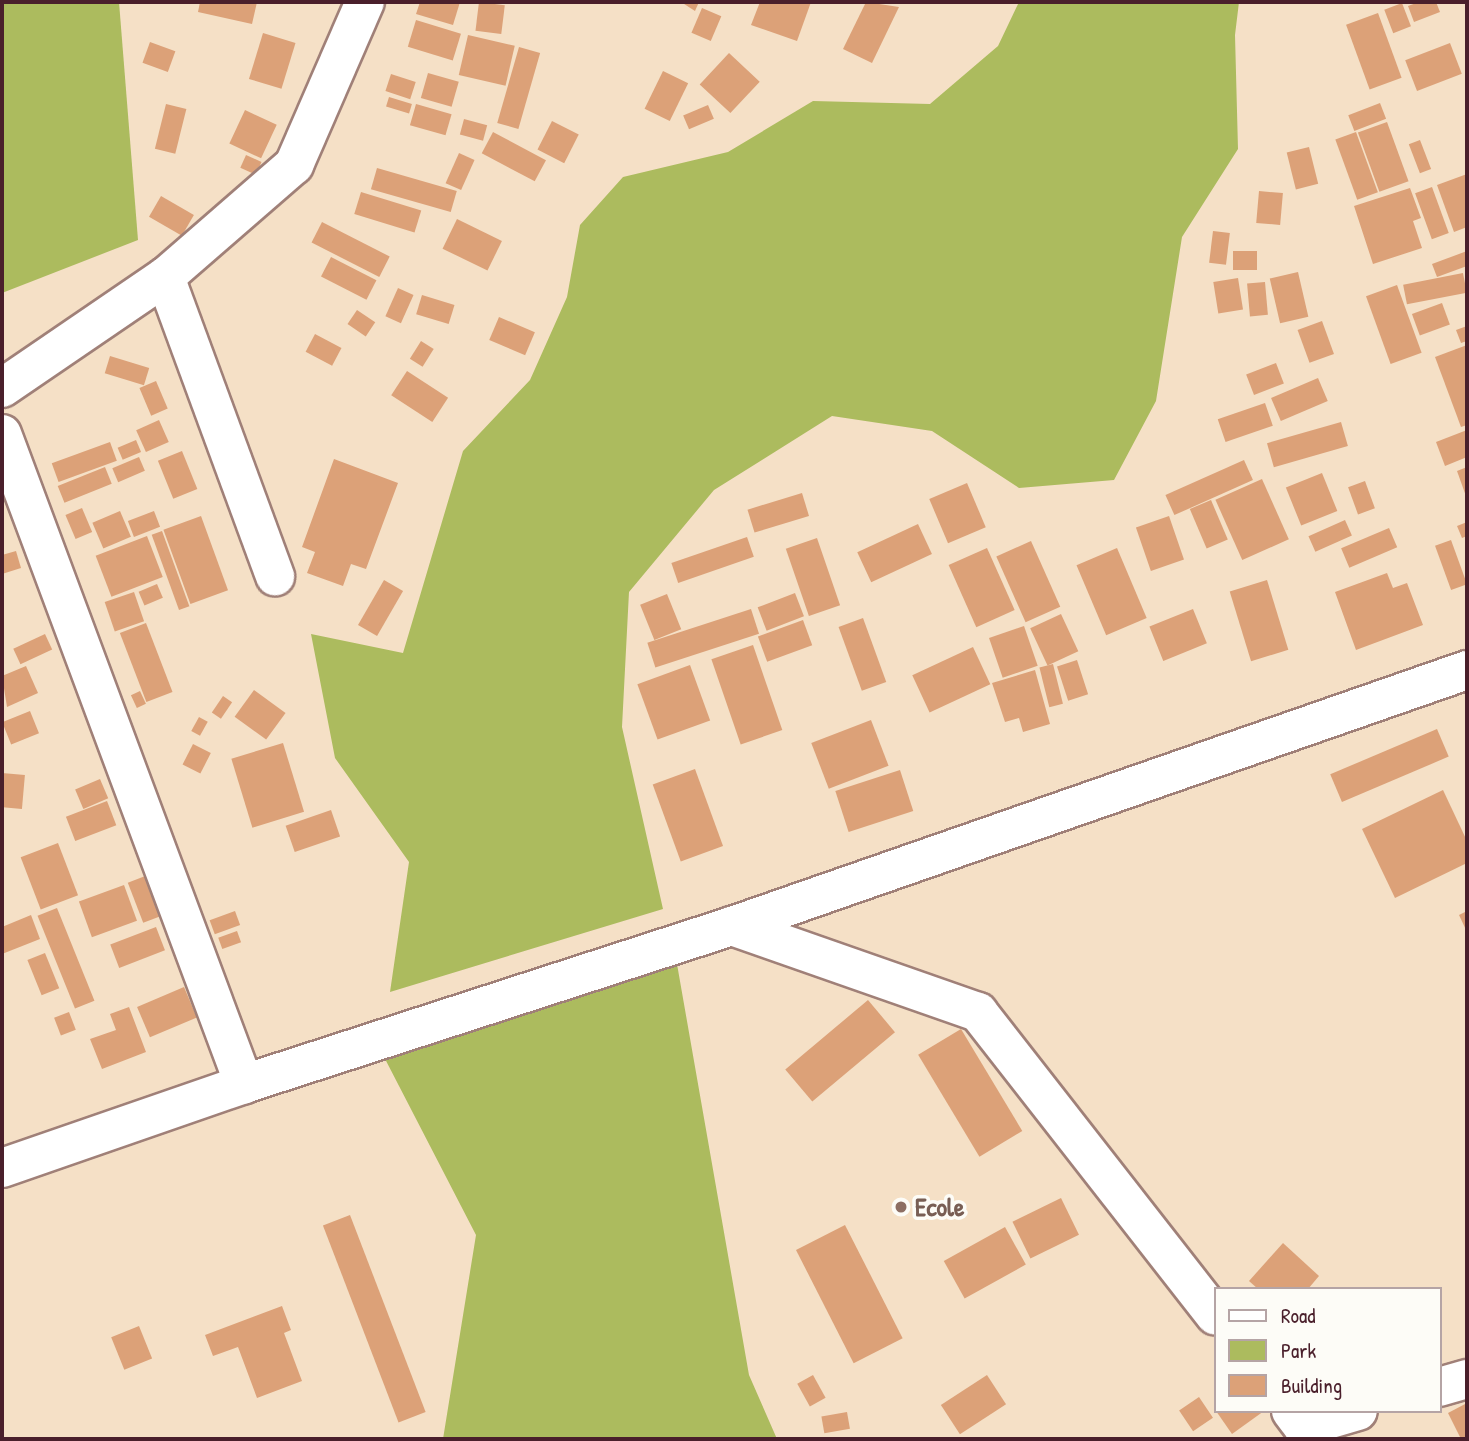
<!DOCTYPE html>
<style>
body{margin:0}
#map{position:relative;width:1469px;height:1441px;overflow:hidden;background:#f5e0c6;font-family:"Patrick Hand",sans-serif}
div>[style]{position:absolute}
.green>*{inset:0;background:#acbb5e}
.building>*{inset:0;background:#dca178;transform-origin:0 0}
.roads{filter:drop-shadow(2px 0 #a08078) drop-shadow(-2px 0 #a08078) drop-shadow(0 2px #a08078) drop-shadow(0 -2px #a08078)}
.minor>*{height:38px;margin:-19px;padding:0 19px;transform-origin:19px;border-radius:19px;background:#fff}
.major>*{height:38px;margin:-19px;padding:0 19px;transform-origin:19px;border-radius:19px;background:#fff}
.dots>*{width:19px;height:19px;translate:-50% -50%;box-sizing:border-box;border:4px solid #fdfcf7;border-radius:50%}
span{translate:-50% -50%;white-space:nowrap;text-align:center;line-height:1.15;-webkit-text-stroke:7px #fdfcf7;paint-order:stroke}
.education-label{font-size:26px;color:#785e54;font-weight:700}
.left{translate:0 -50%;text-align:left}
.frame{position:absolute;inset:0;border:4px solid #4a1f2b;pointer-events:none}
.legend{position:absolute;left:1214px;top:1287px;width:228px;height:126px;box-sizing:border-box;background:#fdfcf7;border:2px solid #b5a4a5;margin:0;padding:9px 12px;list-style:none;font-size:21px;color:#4a1f2b}
.legend li{display:flex;align-items:center;gap:14px;height:35px}
.legend b{width:35px;border:2px solid #b5a4a5}
</style>
<div id="map">
<div class="green">
<div style="clip-path:polygon(2px 2px,119px 2px,138px 240px,2px 293px)"></div>
<div style="clip-path:polygon(1019px 2px,1239px 2px,1235px 35px,1238px 149px,1182px 237px,1156px 401px,1114px 480px,1019px 488px,932px 431px,832px 416px,714px 490px,629px 592px,622px 727px,663px 909px,390px 992px,409px 862px,335px 758px,311px 634px,403px 653px,463px 451px,530px 380px,567px 297px,580px 225px,623px 177px,728px 152px,813px 101px,930px 104px,998px 46px)"></div>
<div style="clip-path:polygon(677px 964px,749px 1375px,777px 1439px,443px 1439px,476px 1235px,383px 1055px)"></div>
</div>
<div class="building">
<div style="clip-path:polygon(200px 2px,257px 2px,252px 24px,198px 12px)"></div>
<div style="clip-path:polygon(420px 2px,460px 2px,453px 25px,416px 14px)"></div>
<div style="left:479px;top:2px;width:26px;height:29px;rotate:7deg"></div>
<div style="clip-path:polygon(681px 2px,699px 2px,695px 11px)"></div>
<div style="clip-path:polygon(760px 2px,811px 2px,797px 41px,751px 25px)"></div>
<div style="clip-path:polygon(866px 2px,899px 7px,872px 63px,843px 49px)"></div>
<div style="clip-path:polygon(1419px 2px,1436px 2px,1440px 12px,1414px 22px,1408px 6px)"></div>
<div style="left:1402px;top:3px;width:25px;height:19px;rotate:69deg"></div>
<div style="left:702px;top:8px;width:21px;height:27px;rotate:23deg"></div>
<div style="left:1378px;top:13px;width:69px;height:34px;rotate:70deg"></div>
<div style="left:416px;top:20px;width:47px;height:28px;rotate:17deg"></div>
<div style="left:263px;top:33px;width:34px;height:48px;rotate:17deg"></div>
<div style="left:468px;top:35px;width:48px;height:41px;rotate:13deg"></div>
<div style="left:150px;top:42px;width:27px;height:22px;rotate:20deg"></div>
<div style="left:1450px;top:43px;width:33px;height:48px;rotate:69deg"></div>
<div style="left:519px;top:47px;width:22px;height:79px;rotate:16deg"></div>
<div style="left:729px;top:53px;width:42px;height:43px;rotate:43deg"></div>
<div style="left:663px;top:71px;width:28px;height:42px;rotate:26deg"></div>
<div style="left:428px;top:73px;width:32px;height:26px;rotate:16deg"></div>
<div style="left:391px;top:74px;width:26px;height:18px;rotate:18deg"></div>
<div style="left:389px;top:97px;width:24px;height:10px;rotate:17deg"></div>
<div style="left:1380px;top:103px;width:17px;height:34px;rotate:69deg"></div>
<div style="left:166px;top:104px;width:21px;height:46px;rotate:14deg"></div>
<div style="left:416px;top:104px;width:37px;height:22px;rotate:16deg"></div>
<div style="left:708px;top:105px;width:15px;height:27px;rotate:67deg"></div>
<div style="left:245px;top:110px;width:35px;height:37px;rotate:25deg"></div>
<div style="left:464px;top:119px;width:24px;height:16px;rotate:15deg"></div>
<div style="left:552px;top:121px;width:30px;height:32px;rotate:27deg"></div>
<div style="left:1387px;top:122px;width:63px;height:31px;rotate:70deg"></div>
<div style="left:493px;top:132px;width:60px;height:24px;rotate:28deg"></div>
<div style="left:1356px;top:132px;width:64px;height:22px;rotate:70deg"></div>
<div style="left:1420px;top:140px;width:31px;height:12px;rotate:69deg"></div>
<div style="left:1309px;top:147px;width:38px;height:23px;rotate:76deg"></div>
<div style="left:459px;top:153px;width:17px;height:33px;rotate:24deg"></div>
<div style="left:246px;top:155px;width:17px;height:14px;rotate:24deg"></div>
<div style="left:377px;top:168px;width:83px;height:22px;rotate:16deg"></div>
<div style="clip-path:polygon(1467px 174px,1467px 227px,1454px 232px,1437px 185px)"></div>
<div style="left:1432px;top:187px;width:49px;height:18px;rotate:70deg"></div>
<div style="clip-path:polygon(1410px 188px,1421px 218px,1413px 221px,1422px 248px,1373px 264px,1354px 206px)"></div>
<div style="left:1259px;top:191px;width:24px;height:32px;rotate:5deg"></div>
<div style="left:361px;top:192px;width:63px;height:23px;rotate:17deg"></div>
<div style="left:161px;top:196px;width:38px;height:24px;rotate:30deg"></div>
<div style="left:457px;top:219px;width:50px;height:33px;rotate:26deg"></div>
<div style="left:322px;top:222px;width:76px;height:23px;rotate:27deg"></div>
<div style="left:1213px;top:231px;width:17px;height:32px;rotate:7deg"></div>
<div style="left:1257px;top:251px;width:19px;height:24px;rotate:90deg"></div>
<div style="clip-path:polygon(1467px 251px,1467px 266px,1437px 277px,1432px 264px)"></div>
<div style="left:331px;top:257px;width:51px;height:22px;rotate:27deg"></div>
<div style="left:1298px;top:272px;width:46px;height:29px;rotate:77deg"></div>
<div style="left:1463px;top:273px;width:20px;height:61px;rotate:79deg"></div>
<div style="left:1238px;top:278px;width:32px;height:25px;rotate:81deg"></div>
<div style="left:1265px;top:282px;width:33px;height:18px;rotate:85deg"></div>
<div style="left:1397px;top:285px;width:72px;height:33px;rotate:70deg"></div>
<div style="left:398px;top:288px;width:17px;height:31px;rotate:24deg"></div>
<div style="left:422px;top:295px;width:34px;height:20px;rotate:17deg"></div>
<div style="left:1442px;top:303px;width:23px;height:32px;rotate:70deg"></div>
<div style="left:357px;top:310px;width:22px;height:17px;rotate:34deg"></div>
<div style="left:499px;top:317px;width:39px;height:25px;rotate:23deg"></div>
<div style="left:1322px;top:321px;width:35px;height:26px;rotate:70deg"></div>
<div style="clip-path:polygon(1467px 326px,1467px 341px,1461px 343px,1456px 330px)"></div>
<div style="left:315px;top:334px;width:30px;height:20px;rotate:28deg"></div>
<div style="left:421px;top:341px;width:15px;height:21px;rotate:32deg"></div>
<div style="clip-path:polygon(1467px 345px,1467px 425px,1461px 427px,1435px 357px)"></div>
<div style="left:110px;top:356px;width:41px;height:18px;rotate:17deg"></div>
<div style="left:1276px;top:363px;width:22px;height:32px;rotate:69deg"></div>
<div style="left:407px;top:371px;width:49px;height:29px;rotate:33deg"></div>
<div style="left:1318px;top:378px;width:25px;height:51px;rotate:67deg"></div>
<div style="left:156px;top:381px;width:30px;height:18px;rotate:67deg"></div>
<div style="left:1265px;top:403px;width:24px;height:50px;rotate:71deg"></div>
<div style="left:159px;top:420px;width:24px;height:25px;rotate:66deg"></div>
<div style="left:1341px;top:422px;width:25px;height:77px;rotate:74deg"></div>
<div style="clip-path:polygon(1467px 430px,1467px 457px,1445px 466px,1436px 442px)"></div>
<div style="left:136px;top:440px;width:13px;height:20px;rotate:67deg"></div>
<div style="left:110px;top:442px;width:20px;height:62px;rotate:70deg"></div>
<div style="left:182px;top:451px;width:41px;height:26px;rotate:68deg"></div>
<div style="left:139px;top:457px;width:15px;height:29px;rotate:67deg"></div>
<div style="clip-path:polygon(334px 459px,398px 483px,366px 569px,351px 564px,343px 586px,307px 573px,315px 552px,302px 547px)"></div>
<div style="left:1244px;top:460px;width:22px;height:86px;rotate:66deg"></div>
<div style="left:105px;top:467px;width:18px;height:51px;rotate:68deg"></div>
<div style="clip-path:polygon(1467px 467px,1467px 499px,1457px 471px)"></div>
<div style="left:1322px;top:473px;width:41px;height:39px;rotate:68deg"></div>
<div style="left:1262px;top:479px;width:66px;height:51px;rotate:66deg"></div>
<div style="left:1365px;top:481px;width:29px;height:18px;rotate:70deg"></div>
<div style="left:967px;top:483px;width:48px;height:41px;rotate:67deg"></div>
<div style="left:802px;top:493px;width:24px;height:57px;rotate:73deg"></div>
<div style="left:1211px;top:500px;width:43px;height:23px;rotate:67deg"></div>
<div style="left:82px;top:508px;width:26px;height:18px;rotate:67deg"></div>
<div style="left:120px;top:511px;width:28px;height:30px;rotate:67deg"></div>
<div style="left:154px;top:511px;width:17px;height:28px;rotate:69deg"></div>
<div style="left:201px;top:516px;width:79px;height:40px;rotate:70deg"></div>
<div style="left:1169px;top:516px;width:46px;height:35px;rotate:71deg"></div>
<div style="left:1345px;top:520px;width:17px;height:40px;rotate:66deg"></div>
<div style="clip-path:polygon(1467px 522px,1467px 536px,1462px 538px,1457px 526px)"></div>
<div style="left:918px;top:524px;width:33px;height:67px;rotate:65deg"></div>
<div style="left:1389px;top:528px;width:21px;height:52px;rotate:67deg"></div>
<div style="left:162px;top:531px;width:80px;height:11px;rotate:70deg"></div>
<div style="left:147px;top:536px;width:44px;height:55px;rotate:69deg"></div>
<div style="left:747px;top:537px;width:21px;height:80px;rotate:71deg"></div>
<div style="left:817px;top:538px;width:71px;height:33px;rotate:71deg"></div>
<div style="left:1451px;top:540px;width:47px;height:17px;rotate:70deg"></div>
<div style="left:1031px;top:541px;width:72px;height:38px;rotate:66deg"></div>
<div style="left:987px;top:548px;width:68px;height:42px;rotate:66deg"></div>
<div style="left:1117px;top:548px;width:76px;height:44px;rotate:67deg"></div>
<div style="clip-path:polygon(16px 551px,21px 568px,2px 574px,2px 555px)"></div>
<div style="clip-path:polygon(1387px 573px,1393px 588px,1407px 583px,1423px 625px,1356px 650px,1335px 592px)"></div>
<div style="left:384px;top:580px;width:22px;height:52px;rotate:30deg"></div>
<div style="left:1267px;top:580px;width:73px;height:39px;rotate:73deg"></div>
<div style="left:157px;top:584px;width:15px;height:20px;rotate:67deg"></div>
<div style="left:134px;top:592px;width:31px;height:31px;rotate:71deg"></div>
<div style="left:795px;top:593px;width:25px;height:40px;rotate:69deg"></div>
<div style="left:667px;top:594px;width:38px;height:29px;rotate:68deg"></div>
<div style="left:751px;top:609px;width:26px;height:109px;rotate:72deg"></div>
<div style="left:1193px;top:609px;width:37px;height:47px;rotate:68deg"></div>
<div style="left:1061px;top:614px;width:41px;height:34px;rotate:65deg"></div>
<div style="left:863px;top:618px;width:68px;height:26px;rotate:70deg"></div>
<div style="left:803px;top:620px;width:27px;height:48px;rotate:70deg"></div>
<div style="left:146px;top:623px;width:74px;height:28px;rotate:69deg"></div>
<div style="left:1024px;top:626px;width:42px;height:37px;rotate:71deg"></div>
<div style="left:45px;top:634px;width:17px;height:35px;rotate:65deg"></div>
<div style="left:753px;top:645px;width:90px;height:44px;rotate:71deg"></div>
<div style="left:973px;top:647px;width:41px;height:67px;rotate:65deg"></div>
<div style="left:1077px;top:660px;width:36px;height:21px;rotate:72deg"></div>
<div style="left:1053px;top:664px;width:41px;height:14px;rotate:76deg"></div>
<div style="left:690px;top:665px;width:59px;height:56px;rotate:70deg"></div>
<div style="clip-path:polygon(26px 666px,38px 693px,7px 707px,2px 676px)"></div>
<div style="clip-path:polygon(1035px 670px,1050px 724px,1023px 732px,1019px 718px,1005px 722px,992px 683px)"></div>
<div style="left:254px;top:690px;width:39px;height:33px;rotate:36deg"></div>
<div style="left:140px;top:691px;width:14px;height:10px;rotate:65deg"></div>
<div style="left:223px;top:696px;width:11px;height:20px;rotate:34deg"></div>
<div style="left:30px;top:711px;width:24px;height:30px;rotate:68deg"></div>
<div style="left:199px;top:717px;width:10px;height:16px;rotate:29deg"></div>
<div style="left:871px;top:720px;width:49px;height:64px;rotate:69deg"></div>
<div style="left:1437px;top:729px;width:30px;height:116px;rotate:67deg"></div>
<div style="left:283px;top:743px;width:72px;height:54px;rotate:73deg"></div>
<div style="left:193px;top:744px;width:20px;height:23px;rotate:27deg"></div>
<div style="left:695px;top:769px;width:82px;height:45px;rotate:70deg"></div>
<div style="left:900px;top:770px;width:43px;height:68px;rotate:72deg"></div>
<div style="left:2px;top:773px;width:23px;height:34px;rotate:5deg"></div>
<div style="left:100px;top:779px;width:21px;height:27px;rotate:67deg"></div>
<div style="clip-path:polygon(1443px 790px,1467px 841px,1467px 863px,1395px 898px,1362px 829px)"></div>
<div style="left:107px;top:801px;width:26px;height:44px;rotate:69deg"></div>
<div style="left:331px;top:810px;width:28px;height:48px;rotate:71deg"></div>
<div style="left:58px;top:843px;width:56px;height:40px;rotate:69deg"></div>
<div style="left:153px;top:873px;width:43px;height:27px;rotate:69deg"></div>
<div style="left:124px;top:885px;width:38px;height:48px;rotate:70deg"></div>
<div style="left:57px;top:908px;width:100px;height:21px;rotate:68deg"></div>
<div style="left:235px;top:911px;width:15px;height:27px;rotate:70deg"></div>
<div style="clip-path:polygon(1467px 911px,1467px 932px,1459px 915px)"></div>
<div style="clip-path:polygon(31px 915px,40px 939px,2px 954px,2px 927px)"></div>
<div style="left:156px;top:927px;width:25px;height:49px;rotate:69deg"></div>
<div style="left:237px;top:931px;width:12px;height:20px;rotate:70deg"></div>
<div style="left:45px;top:953px;width:38px;height:19px;rotate:68deg"></div>
<div style="left:184px;top:987px;width:33px;height:51px;rotate:67deg"></div>
<div style="left:868px;top:1000px;width:42px;height:108px;rotate:50deg"></div>
<div style="clip-path:polygon(129px 1007px,146px 1052px,102px 1069px,90px 1039px,116px 1030px,110px 1014px)"></div>
<div style="left:69px;top:1012px;width:19px;height:16px;rotate:69deg"></div>
<div style="left:961px;top:1029px;width:119px;height:50px;rotate:59deg"></div>
<div style="left:1061px;top:1198px;width:41px;height:54px;rotate:64deg"></div>
<div style="left:350px;top:1215px;width:211px;height:29px;rotate:69deg"></div>
<div style="left:845px;top:1225px;width:127px;height:55px;rotate:63deg"></div>
<div style="left:1005px;top:1227px;width:43px;height:70px;rotate:61deg"></div>
<div style="clip-path:polygon(1283px 1243px,1319px 1276px,1308px 1289px,1258px 1289px,1249px 1281px)"></div>
<div style="clip-path:polygon(282px 1306px,291px 1330px,284px 1333px,302px 1381px,257px 1398px,238px 1347px,213px 1356px,205px 1335px)"></div>
<div style="left:139px;top:1326px;width:35px;height:30px;rotate:68deg"></div>
<div style="left:813px;top:1375px;width:26px;height:18px;rotate:61deg"></div>
<div style="left:987px;top:1375px;width:35px;height:55px;rotate:57deg"></div>
<div style="left:1199px;top:1397px;width:25px;height:24px;rotate:56deg"></div>
<div style="clip-path:polygon(1467px 1403px,1467px 1439px,1461px 1439px,1448px 1413px)"></div>
<div style="clip-path:polygon(1216px 1411px,1264px 1411px,1232px 1434px)"></div>
<div style="left:847px;top:1412px;width:17px;height:26px;rotate:80deg"></div>
</div>
<div class="roads">
<div class="minor">
<div style="left:165px;top:277px;width:319px;rotate:69.8deg"></div>
<div style="left:2px;top:388px;width:197px;rotate:-34.3deg"></div>
<div style="left:165px;top:277px;width:171px;rotate:-41deg"></div>
<div style="left:294px;top:165px;width:178px;rotate:-66.5deg"></div>
<div style="left:2px;top:434px;width:694px;rotate:69.58deg"></div>
<div style="left:732px;top:926px;width:261px;rotate:19.3deg"></div>
<div style="left:978px;top:1012px;width:385px;rotate:52deg"></div>
<div style="left:1439px;top:1387px;width:29px;rotate:-16deg"></div>
<div style="left:1291px;top:1411px;width:20px;rotate:53deg"></div>
<div style="left:1303px;top:1427px;width:57px;rotate:-16.2deg"></div>
</div>
<div class="major">
<div style="left:2px;top:1168px;width:256px;rotate:-19.1deg"></div>
<div style="left:244px;top:1084px;width:513px;rotate:-17.94deg"></div>
<div style="left:732px;top:926px;width:778px;rotate:-19.2deg"></div>
</div>
</div>
<div class="dots">
<div style="left:901px;top:1207px;background:#8d6e63"></div>
</div>
<div class="education-label">
<span class="left" style="left:915px;top:1207px">Ecole</span>
</div>
<div class="frame"></div>
<ul class="legend">
<li><b style="height:9px;background:#fff"></b>Road</li>
<li><b style="height:19px;background:#acbb5e"></b>Park</li>
<li><b style="height:19px;background:#dca178"></b>Building</li>
</ul>
</div>
